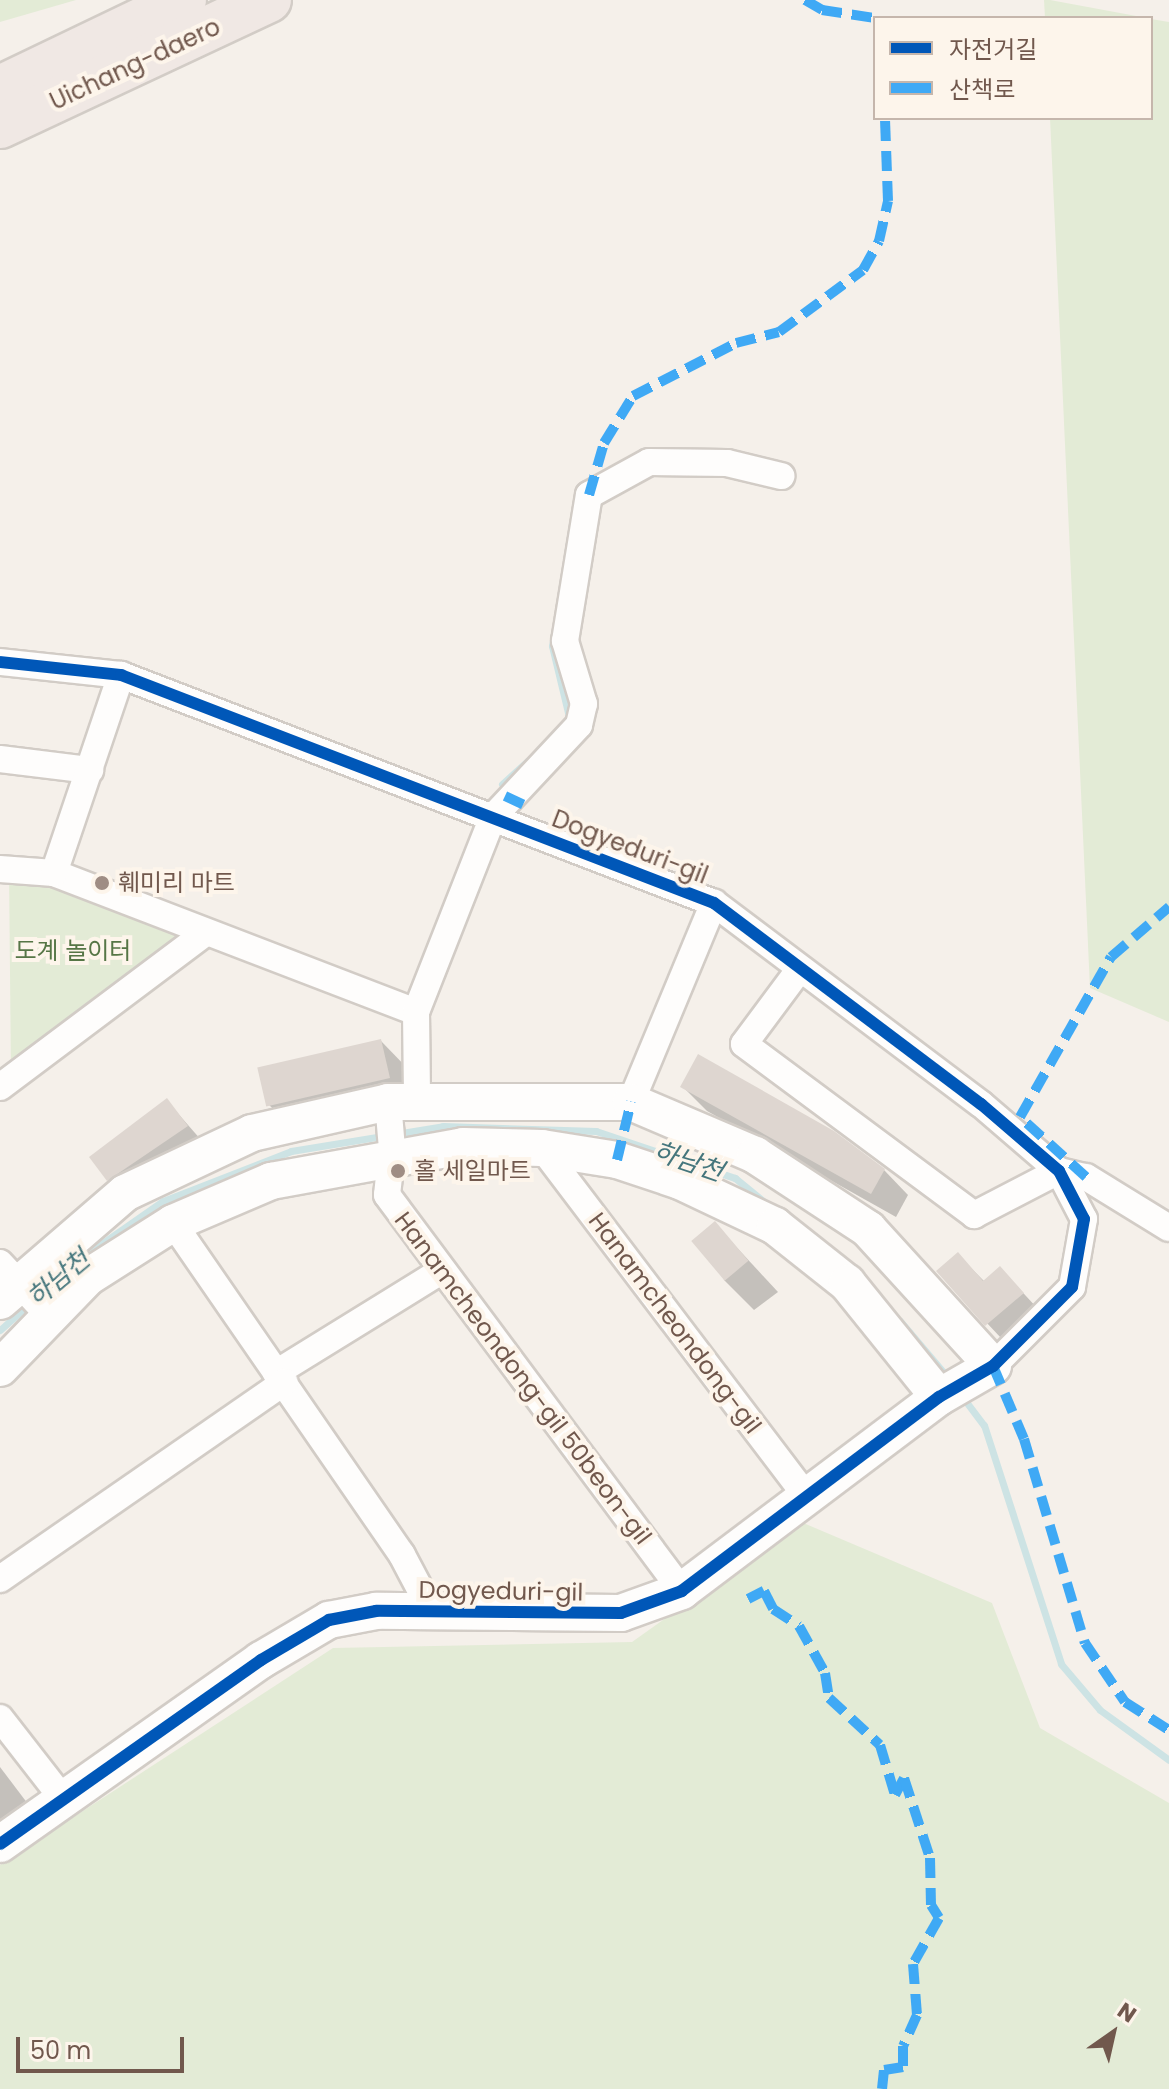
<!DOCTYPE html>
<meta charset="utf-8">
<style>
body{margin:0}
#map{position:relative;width:1169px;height:2089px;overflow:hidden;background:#f5f0ea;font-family:Poppins,"Noto Sans KR",sans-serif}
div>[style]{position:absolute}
.green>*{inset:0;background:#e3ebd6}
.shadow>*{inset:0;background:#0003}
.stream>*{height:7px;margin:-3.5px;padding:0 3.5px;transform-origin:3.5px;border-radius:3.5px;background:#cde3e4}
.building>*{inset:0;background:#ded6d0;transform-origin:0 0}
.roads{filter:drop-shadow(2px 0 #d2ccc6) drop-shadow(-2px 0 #d2ccc6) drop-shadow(0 2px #d2ccc6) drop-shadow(0 -2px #d2ccc6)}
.street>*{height:26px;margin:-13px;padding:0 13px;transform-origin:13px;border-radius:13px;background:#fefdfc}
.secondary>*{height:36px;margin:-18px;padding:0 18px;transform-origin:18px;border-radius:18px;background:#fefdfc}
.highway>*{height:44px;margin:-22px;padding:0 22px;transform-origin:22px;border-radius:22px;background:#f0e8e4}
.quiet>*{height:10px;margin-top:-5px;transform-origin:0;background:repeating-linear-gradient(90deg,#3fa9f5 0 20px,transparent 0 30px)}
.cycleway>*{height:12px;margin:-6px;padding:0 6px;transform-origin:6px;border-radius:6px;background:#0057b8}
.dots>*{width:22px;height:22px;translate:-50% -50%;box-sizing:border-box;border:4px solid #fdf5eb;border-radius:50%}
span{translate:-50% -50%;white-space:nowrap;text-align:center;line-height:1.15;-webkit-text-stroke:8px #fdf5eb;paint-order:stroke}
.street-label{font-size:24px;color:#71584d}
.poi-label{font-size:24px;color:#71584d}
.left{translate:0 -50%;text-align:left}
.park-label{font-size:24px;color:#567646}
.water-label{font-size:26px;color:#45767c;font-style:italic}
.legend{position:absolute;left:873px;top:16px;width:280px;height:104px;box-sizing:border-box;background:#fdf5eb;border:2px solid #c5b6ac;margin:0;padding:10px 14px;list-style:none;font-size:24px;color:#71584d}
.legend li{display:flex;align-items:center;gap:16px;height:40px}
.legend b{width:40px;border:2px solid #c5b6ac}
.north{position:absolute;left:1073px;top:1993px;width:80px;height:80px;-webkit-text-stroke:6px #fdf5eb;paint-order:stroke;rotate:34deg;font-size:22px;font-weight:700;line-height:32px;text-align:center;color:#71584d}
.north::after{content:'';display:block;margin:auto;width:28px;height:36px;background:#71584d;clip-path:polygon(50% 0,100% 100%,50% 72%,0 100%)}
.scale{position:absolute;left:16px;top:2037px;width:168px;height:36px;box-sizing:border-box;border:4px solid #71584d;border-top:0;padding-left:10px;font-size:24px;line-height:28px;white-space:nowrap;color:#71584d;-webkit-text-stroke:6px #fdf5eb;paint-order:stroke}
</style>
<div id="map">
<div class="green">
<div style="clip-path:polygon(0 0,76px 0,0 22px)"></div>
<div style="clip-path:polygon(1044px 0,1050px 0,1147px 18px,1045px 18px)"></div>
<div style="clip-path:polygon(1151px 19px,1169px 22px,1169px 1022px,1090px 988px,1050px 118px,1151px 118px)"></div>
<div style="clip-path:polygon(9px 872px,200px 934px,11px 1075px)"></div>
<div style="clip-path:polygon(801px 1522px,992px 1603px,1040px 1728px,1169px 1803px,1169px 2089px,0 2089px,0 1865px,333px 1648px,632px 1642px)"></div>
</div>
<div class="shadow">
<div style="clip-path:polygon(381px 1041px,411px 1072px,419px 1108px,298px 1133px,267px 1103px)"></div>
<div style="clip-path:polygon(682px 1086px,884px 1170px,908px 1195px,896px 1217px,707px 1111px)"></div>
<div style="clip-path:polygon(167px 1101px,216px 1157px,139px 1209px,109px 1179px)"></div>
<div style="clip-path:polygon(715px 1224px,778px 1292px,754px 1310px,724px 1280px)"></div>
<div style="clip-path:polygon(958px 1255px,985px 1282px,1000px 1268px,1052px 1324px,1017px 1355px,938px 1271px)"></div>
<div style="clip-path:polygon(0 1767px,28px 1804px,0 1825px)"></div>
</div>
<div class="stream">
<div style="left:554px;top:634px;width:12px;rotate:99deg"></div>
<div style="left:552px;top:646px;width:73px;rotate:76.5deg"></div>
<div style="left:502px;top:784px;width:42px;rotate:-42.1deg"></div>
<div style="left:900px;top:1321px;width:76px;rotate:49.8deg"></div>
<div style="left:0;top:1330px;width:105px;rotate:-41.9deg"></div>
<div style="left:78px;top:1260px;width:103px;rotate:-34.8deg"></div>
<div style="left:163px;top:1201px;width:137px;rotate:-21.3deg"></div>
<div style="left:291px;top:1151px;width:154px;rotate:-9.3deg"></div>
<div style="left:443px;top:1126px;width:153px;rotate:1.9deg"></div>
<div style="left:596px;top:1131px;width:147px;rotate:18.7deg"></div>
<div style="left:735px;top:1178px;width:43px;rotate:39.3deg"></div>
<div style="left:961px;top:1395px;width:38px;rotate:53deg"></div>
<div style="left:984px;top:1425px;width:251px;rotate:72.1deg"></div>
<div style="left:1061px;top:1664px;width:60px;rotate:49.7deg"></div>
<div style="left:1100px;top:1710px;width:85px;rotate:35.9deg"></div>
</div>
<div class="building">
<div style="left:381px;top:1039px;width:40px;height:127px;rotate:77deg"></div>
<div style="clip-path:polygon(698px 1054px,834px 1131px,885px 1169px,871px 1194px,680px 1087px)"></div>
<div style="clip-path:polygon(167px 1098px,188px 1126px,107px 1181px,89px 1157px)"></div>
<div style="left:715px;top:1221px;width:52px;height:31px;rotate:50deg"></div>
<div style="clip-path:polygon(958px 1252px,983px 1281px,1000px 1266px,1024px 1293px,985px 1326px,936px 1271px)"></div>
</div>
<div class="roads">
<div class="street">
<div style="left:0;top:662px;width:122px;rotate:6.1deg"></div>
<div style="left:121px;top:675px;width:635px;rotate:21.03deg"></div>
<div style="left:714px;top:903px;width:334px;rotate:37deg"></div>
<div style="left:981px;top:1104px;width:103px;rotate:40.7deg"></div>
<div style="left:1059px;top:1171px;width:54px;rotate:62.5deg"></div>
<div style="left:1084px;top:1219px;width:69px;rotate:100deg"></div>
<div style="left:1072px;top:1287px;width:112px;rotate:135deg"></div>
<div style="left:0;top:759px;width:91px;rotate:7deg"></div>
<div style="left:0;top:869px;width:54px;rotate:4.2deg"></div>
<div style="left:54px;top:873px;width:388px;rotate:21deg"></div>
<div style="left:416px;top:1012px;width:88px;rotate:89.3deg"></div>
<div style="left:54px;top:873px;width:209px;rotate:-71.3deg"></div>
<div style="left:799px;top:970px;width:92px;rotate:126.6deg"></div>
<div style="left:744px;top:1044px;width:287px;rotate:36.6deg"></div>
<div style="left:974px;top:1215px;width:96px;rotate:-27.4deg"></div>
<div style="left:1059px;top:1171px;width:28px;rotate:13deg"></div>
<div style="left:1086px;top:1177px;width:97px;rotate:31.6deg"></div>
<div style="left:416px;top:1012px;width:210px;rotate:-68.5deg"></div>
<div style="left:493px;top:817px;width:126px;rotate:-46.9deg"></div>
<div style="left:579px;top:725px;width:22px;rotate:-77deg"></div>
<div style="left:584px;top:704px;width:66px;rotate:-106.8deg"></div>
<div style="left:565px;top:641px;width:148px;rotate:-80.7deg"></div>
<div style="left:589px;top:495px;width:68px;rotate:-28.8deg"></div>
<div style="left:649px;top:462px;width:78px;rotate:0.7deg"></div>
<div style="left:727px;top:463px;width:56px;rotate:13.5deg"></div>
<div style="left:0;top:1087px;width:256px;rotate:-36.9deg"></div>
<div style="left:388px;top:1102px;width:47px;rotate:85.1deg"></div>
<div style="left:392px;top:1149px;width:46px;rotate:96.2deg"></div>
<div style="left:387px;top:1195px;width:494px;rotate:53.3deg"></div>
<div style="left:631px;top:1102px;width:216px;rotate:-67.4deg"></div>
<div style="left:542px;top:1148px;width:438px;rotate:52.8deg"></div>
<div style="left:173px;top:1223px;width:403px;rotate:55.4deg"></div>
<div style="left:402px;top:1555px;width:64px;rotate:62.2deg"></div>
<div style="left:0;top:1263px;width:76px;rotate:47.1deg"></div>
<div style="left:276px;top:1373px;width:194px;rotate:-31.7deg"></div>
<div style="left:0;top:1579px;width:346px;rotate:-34.7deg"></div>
<div style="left:0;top:1718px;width:103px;rotate:52.1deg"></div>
</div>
<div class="secondary">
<div style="left:0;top:1301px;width:165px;rotate:-40.8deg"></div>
<div style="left:125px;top:1193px;width:140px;rotate:-25.3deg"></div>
<div style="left:252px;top:1133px;width:139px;rotate:-12.8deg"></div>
<div style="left:388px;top:1102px;width:243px"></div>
<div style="left:631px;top:1102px;width:135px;rotate:23.1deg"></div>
<div style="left:755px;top:1155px;width:135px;rotate:33.2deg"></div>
<div style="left:868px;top:1229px;width:185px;rotate:47.6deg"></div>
<div style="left:993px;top:1366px;width:62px;rotate:150.1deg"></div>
<div style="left:939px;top:1397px;width:322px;rotate:143deg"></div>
<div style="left:682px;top:1591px;width:65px;rotate:160.2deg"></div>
<div style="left:621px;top:1613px;width:245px;rotate:-179.5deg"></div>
<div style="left:376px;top:1611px;width:48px;rotate:169.2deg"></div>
<div style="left:329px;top:1620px;width:79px;rotate:149.5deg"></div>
<div style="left:261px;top:1660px;width:319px;rotate:144.8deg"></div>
<div style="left:0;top:1368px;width:127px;rotate:-46deg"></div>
<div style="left:88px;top:1277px;width:101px;rotate:-32.4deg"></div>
<div style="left:173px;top:1223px;width:107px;rotate:-23.2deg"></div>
<div style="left:271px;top:1181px;width:195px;rotate:-10.3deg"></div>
<div style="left:463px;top:1146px;width:79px;rotate:1.5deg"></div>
<div style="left:542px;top:1148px;width:76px;rotate:9.1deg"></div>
<div style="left:617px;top:1160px;width:66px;rotate:18.4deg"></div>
<div style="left:680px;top:1181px;width:105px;rotate:25.3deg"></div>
<div style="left:775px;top:1226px;width:92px;rotate:38.4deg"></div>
<div style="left:847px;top:1283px;width:146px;rotate:51.1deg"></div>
</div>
<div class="highway">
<div style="left:0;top:88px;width:204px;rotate:-25.6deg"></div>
<div style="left:0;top:126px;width:297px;rotate:-25.1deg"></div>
</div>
</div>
<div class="quiet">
<div style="left:805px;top:0;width:20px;rotate:30deg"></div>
<div style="left:822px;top:10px;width:54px;rotate:8.6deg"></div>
<div style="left:589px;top:495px;width:54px;rotate:-73.9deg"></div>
<div style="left:604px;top:443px;width:55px;rotate:-58.3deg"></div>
<div style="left:633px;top:396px;width:116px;rotate:-27.2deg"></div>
<div style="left:736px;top:343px;width:44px;rotate:-14.3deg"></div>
<div style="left:779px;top:332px;width:104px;rotate:-36.4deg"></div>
<div style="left:863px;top:270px;width:33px;rotate:-61deg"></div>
<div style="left:879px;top:241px;width:41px;rotate:-77.3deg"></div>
<div style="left:888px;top:201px;width:83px;rotate:-92.1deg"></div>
<div style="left:505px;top:796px;width:23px;rotate:25deg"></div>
<div style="left:617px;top:1160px;width:60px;rotate:-76.4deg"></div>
<div style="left:1086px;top:1177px;width:89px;rotate:-137.7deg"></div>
<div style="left:1020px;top:1117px;width:184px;rotate:-60.4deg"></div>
<div style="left:1111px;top:957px;width:77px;rotate:-40.8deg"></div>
<div style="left:993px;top:1366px;width:79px;rotate:67deg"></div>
<div style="left:1024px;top:1439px;width:213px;rotate:73.4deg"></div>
<div style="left:1085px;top:1643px;width:71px;rotate:55.9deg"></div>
<div style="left:1125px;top:1702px;width:52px;rotate:32.5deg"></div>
<div style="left:748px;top:1599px;width:18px;rotate:-27deg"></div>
<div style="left:764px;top:1591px;width:20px;rotate:63deg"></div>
<div style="left:773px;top:1609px;width:31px;rotate:33deg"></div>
<div style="left:799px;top:1626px;width:54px;rotate:61deg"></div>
<div style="left:825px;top:1673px;width:25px;rotate:81deg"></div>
<div style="left:829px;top:1698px;width:69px;rotate:42.7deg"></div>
<div style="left:880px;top:1745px;width:52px;rotate:73.3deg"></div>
<div style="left:895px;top:1795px;width:19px;rotate:-62deg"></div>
<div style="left:904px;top:1778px;width:84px;rotate:72deg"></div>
<div style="left:930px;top:1858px;width:47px;rotate:88.8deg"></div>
<div style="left:931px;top:1905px;width:15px;rotate:58deg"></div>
<div style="left:939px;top:1918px;width:53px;rotate:119.5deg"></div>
<div style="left:913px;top:1964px;width:51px;rotate:85.5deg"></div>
<div style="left:917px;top:2015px;width:34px;rotate:114deg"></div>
<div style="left:903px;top:2046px;width:21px;rotate:90deg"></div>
<div style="left:903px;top:2067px;width:19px;rotate:171deg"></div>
<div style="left:884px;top:2070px;width:19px;rotate:96deg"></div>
</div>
<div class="cycleway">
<div style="left:0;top:662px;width:122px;rotate:6.1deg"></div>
<div style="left:121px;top:675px;width:635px;rotate:21.03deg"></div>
<div style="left:714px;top:903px;width:334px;rotate:37deg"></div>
<div style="left:981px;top:1104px;width:103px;rotate:40.7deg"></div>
<div style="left:1059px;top:1171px;width:54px;rotate:62.5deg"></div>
<div style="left:1084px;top:1219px;width:69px;rotate:100deg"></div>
<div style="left:1072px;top:1287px;width:112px;rotate:135deg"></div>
<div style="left:993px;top:1366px;width:62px;rotate:150.1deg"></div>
<div style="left:939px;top:1397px;width:322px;rotate:143deg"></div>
<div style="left:682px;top:1591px;width:65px;rotate:160.2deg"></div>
<div style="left:621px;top:1613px;width:245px;rotate:-179.5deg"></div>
<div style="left:376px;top:1611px;width:48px;rotate:169.2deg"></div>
<div style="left:329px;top:1620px;width:79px;rotate:149.5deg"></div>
<div style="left:261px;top:1660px;width:319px;rotate:144.8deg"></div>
</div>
<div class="dots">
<div style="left:102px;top:883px;background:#9f8d84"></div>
<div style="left:398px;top:1171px;background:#9f8d84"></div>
</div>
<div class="street-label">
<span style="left:135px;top:64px;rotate:-25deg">Uichang-daero</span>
<span style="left:630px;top:847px;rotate:21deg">Dogyeduri-gil</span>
<span style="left:675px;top:1323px;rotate:53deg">Hanamcheondong-gil</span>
<span style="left:523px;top:1378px;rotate:53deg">Hanamcheondong-gil 50beon-gil</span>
<span style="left:501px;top:1591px;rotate:1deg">Dogyeduri-gil</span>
</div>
<div class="poi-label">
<span class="left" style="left:118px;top:883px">훼미리 마트</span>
<span class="left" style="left:414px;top:1171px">홀 세일마트</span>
</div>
<div class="park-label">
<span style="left:73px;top:951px">도계 놀이터</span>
</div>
<div class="water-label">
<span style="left:688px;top:1162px;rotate:19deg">하남천</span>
<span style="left:59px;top:1279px;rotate:-40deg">하남천</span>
</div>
<ul class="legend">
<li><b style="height:10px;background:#0057b8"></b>자전거길</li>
<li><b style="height:10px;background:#3fa9f5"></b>산책로</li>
</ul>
<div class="north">N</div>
<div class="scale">50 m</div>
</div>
